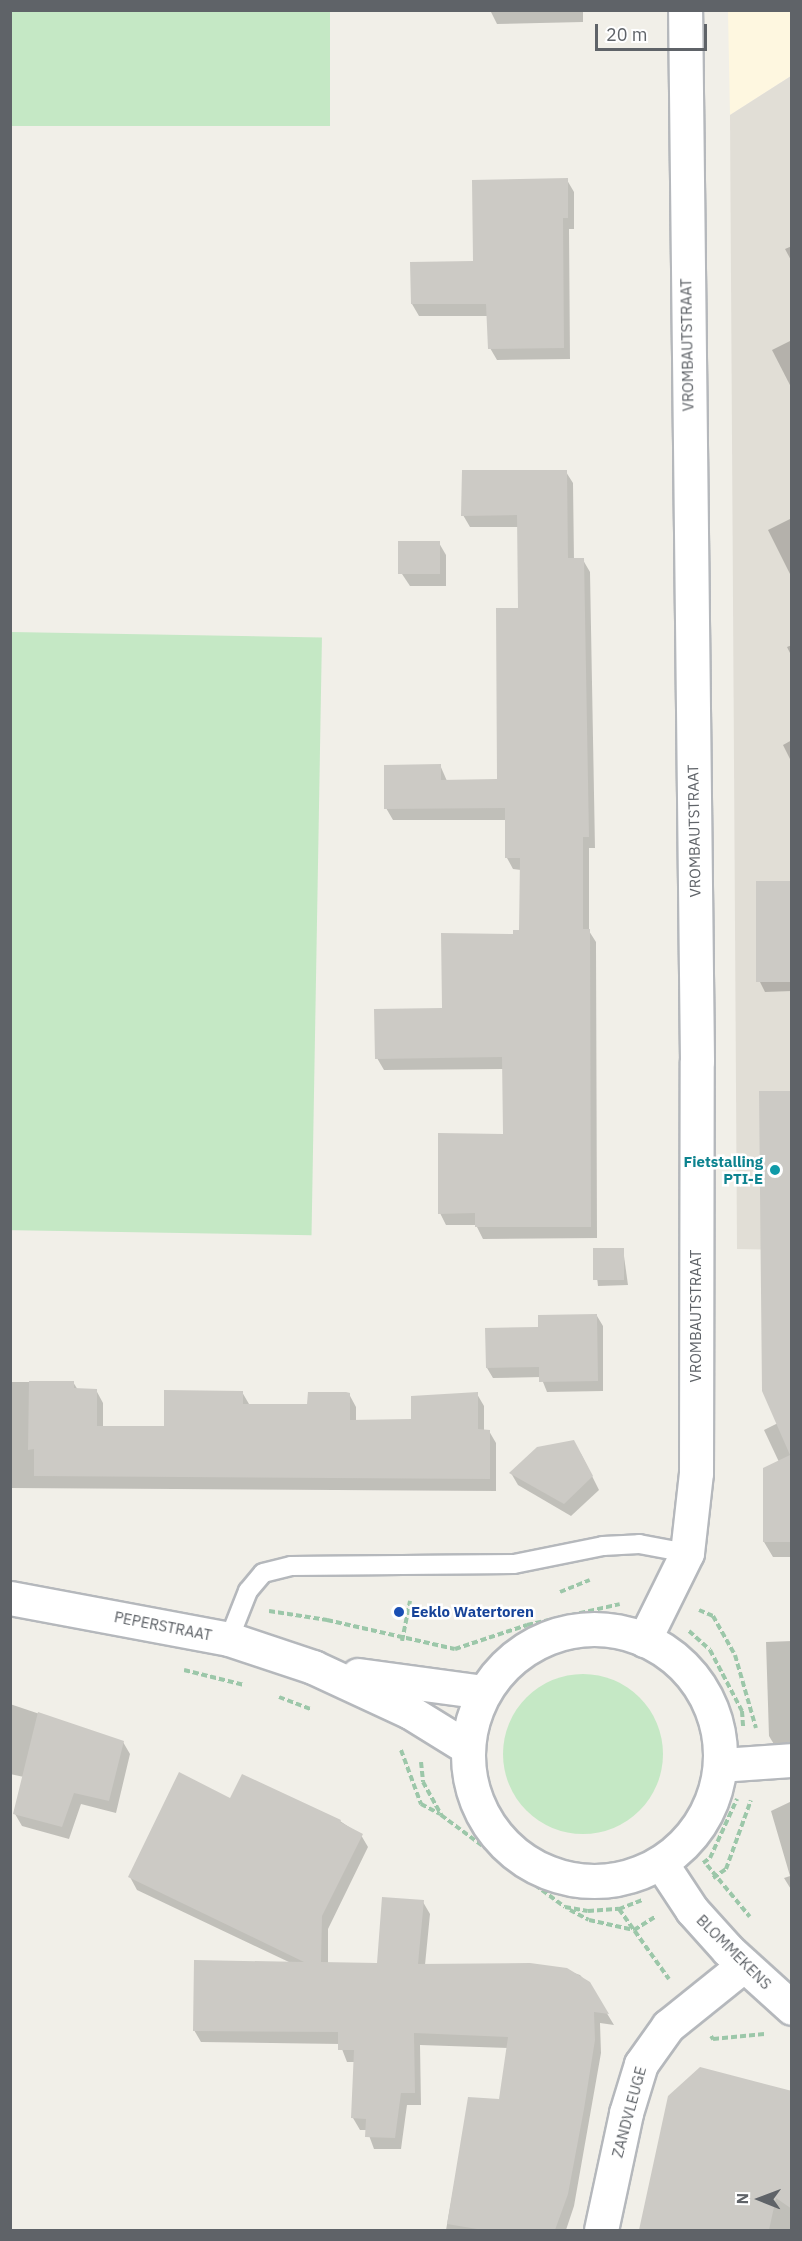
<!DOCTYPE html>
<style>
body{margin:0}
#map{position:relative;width:802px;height:2241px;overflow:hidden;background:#f1efe8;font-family:"IBM Plex Sans",sans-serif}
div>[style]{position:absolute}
.commercial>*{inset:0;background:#fef7e0}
.education>*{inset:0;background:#e1ded6}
.green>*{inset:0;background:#c5e8c5;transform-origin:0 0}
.round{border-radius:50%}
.shadow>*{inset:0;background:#0003}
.building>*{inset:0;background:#cccac5;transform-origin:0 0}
.path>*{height:4px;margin-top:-2px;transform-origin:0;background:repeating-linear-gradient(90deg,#9cc7a9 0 6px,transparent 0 9px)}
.roads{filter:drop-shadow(2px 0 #b5b8bc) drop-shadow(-2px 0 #b5b8bc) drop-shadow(0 2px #b5b8bc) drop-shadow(0 -2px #b5b8bc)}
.lane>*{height:18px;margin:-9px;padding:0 9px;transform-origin:9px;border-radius:9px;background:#fff}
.street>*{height:33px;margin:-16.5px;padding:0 16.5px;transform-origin:16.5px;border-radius:16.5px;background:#fff}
.secondary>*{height:33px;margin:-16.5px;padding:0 16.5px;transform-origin:16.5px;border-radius:16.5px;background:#fff}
.secondary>.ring{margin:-16.5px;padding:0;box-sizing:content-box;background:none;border:33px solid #fff;border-radius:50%}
.dots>*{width:16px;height:16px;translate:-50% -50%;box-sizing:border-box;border:3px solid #fff;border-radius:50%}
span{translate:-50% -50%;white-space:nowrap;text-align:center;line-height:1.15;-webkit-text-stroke:5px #fff;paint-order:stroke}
.street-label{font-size:15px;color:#5f6368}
.culture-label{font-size:15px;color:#0d838f;font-weight:700}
.right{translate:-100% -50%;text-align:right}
.transit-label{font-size:15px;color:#164399;font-weight:700}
.left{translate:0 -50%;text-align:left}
.frame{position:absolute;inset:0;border:12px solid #5f6368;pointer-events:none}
.north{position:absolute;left:730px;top:2169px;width:60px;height:60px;-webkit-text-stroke:4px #fff;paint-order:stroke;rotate:271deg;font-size:16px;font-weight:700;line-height:24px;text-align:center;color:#5f6368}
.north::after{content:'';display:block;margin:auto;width:21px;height:27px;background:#5f6368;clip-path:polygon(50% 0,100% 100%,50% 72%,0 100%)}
.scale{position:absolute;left:595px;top:24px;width:112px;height:27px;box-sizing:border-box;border:3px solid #5f6368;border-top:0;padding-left:8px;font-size:18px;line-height:21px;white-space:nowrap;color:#5f6368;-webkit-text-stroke:4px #fff;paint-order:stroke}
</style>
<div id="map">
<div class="commercial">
<div style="clip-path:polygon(728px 11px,792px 11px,791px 76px,730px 115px)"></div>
</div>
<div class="education">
<div style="clip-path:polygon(791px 76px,791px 1250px,737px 1249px,730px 115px)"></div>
</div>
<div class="green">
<div style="left:11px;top:10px;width:319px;height:116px"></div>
<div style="left:11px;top:632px;width:311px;height:598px;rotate:1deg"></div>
<div class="round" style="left:503px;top:1674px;width:160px;height:160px"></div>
</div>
<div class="shadow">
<div style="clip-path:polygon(583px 10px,583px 22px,497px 24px,490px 10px)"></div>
<div style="clip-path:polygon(567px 180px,574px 192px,574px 229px,569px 229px,570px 359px,497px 360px,490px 348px,488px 316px,419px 316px,412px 304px,475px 262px)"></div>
<div style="clip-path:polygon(792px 246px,792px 262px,785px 249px)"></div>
<div style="clip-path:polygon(792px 340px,792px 389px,772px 350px)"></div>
<div style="clip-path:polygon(566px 472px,573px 483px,574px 560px,583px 560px,590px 572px,595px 848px,589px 848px,589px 931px,596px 942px,597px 1238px,483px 1239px,476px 1225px,446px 1225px,440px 1213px,505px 1135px,503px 1069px,384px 1070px,377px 1058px,444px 1009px,520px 931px,521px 870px,513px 869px,507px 858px,507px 820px,393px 820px,386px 808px,440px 765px,447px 781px,498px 781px,519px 609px,518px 527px,470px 527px,463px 515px)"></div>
<div style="clip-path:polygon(792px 518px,792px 578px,768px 530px)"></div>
<div style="clip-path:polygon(439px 543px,446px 555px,446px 586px,410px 586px,402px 574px)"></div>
<div style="clip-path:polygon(792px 645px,792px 657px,787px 647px)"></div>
<div style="clip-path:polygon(792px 740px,792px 763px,783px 745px)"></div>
<div style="clip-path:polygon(792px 883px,792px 991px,765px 992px,760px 982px)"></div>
<div style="clip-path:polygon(792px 1093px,792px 1557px,773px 1557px,764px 1542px,779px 1462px,764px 1430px,778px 1423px)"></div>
<div style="clip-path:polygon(623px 1249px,628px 1285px,598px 1286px,594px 1250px)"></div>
<div style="clip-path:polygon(597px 1316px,603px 1326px,603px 1391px,547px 1392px,541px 1377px,493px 1378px,487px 1368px,540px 1329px)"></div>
<div style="clip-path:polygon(10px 1382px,73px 1382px,78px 1390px,96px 1390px,103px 1403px,103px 1428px,165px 1427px,242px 1392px,249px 1404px,309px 1405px,349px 1394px,356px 1407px,356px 1421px,412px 1421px,477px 1394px,484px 1406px,484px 1431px,489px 1431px,496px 1443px,496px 1491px,10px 1488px)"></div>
<div style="clip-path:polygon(581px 1454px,599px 1490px,571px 1516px,518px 1485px,511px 1473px)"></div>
<div style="clip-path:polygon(792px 1641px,792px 1745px,778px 1751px,769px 1736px,766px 1642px)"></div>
<div style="clip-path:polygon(10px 1704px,123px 1742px,130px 1754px,116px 1813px,81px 1804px,69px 1839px,22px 1826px,15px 1814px,24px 1777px,10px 1774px)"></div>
<div style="clip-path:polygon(230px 1800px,340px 1821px,361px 1835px,368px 1847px,328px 1929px,328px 1964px,378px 1965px,423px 1902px,430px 1914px,425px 1965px,562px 1969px,580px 1975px,591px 1987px,614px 2025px,600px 2023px,601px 2053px,574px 2206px,566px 2230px,446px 2230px,470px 2098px,500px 2101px,508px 2048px,420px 2045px,421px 2105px,407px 2105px,401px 2149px,374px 2149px,367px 2130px,360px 2130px,353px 2118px,355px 2062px,347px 2062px,340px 2044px,201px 2042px,194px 2030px,291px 1963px,137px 1890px,130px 1877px)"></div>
<div style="clip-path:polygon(792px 1801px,792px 1891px,784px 1878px,790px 1876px,771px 1811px)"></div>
<div style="clip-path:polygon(792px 2092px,792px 2230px,641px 2230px,669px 2097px)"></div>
</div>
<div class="building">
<div style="clip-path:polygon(568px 178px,568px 218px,563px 218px,564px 348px,488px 349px,486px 304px,411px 304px,410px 262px,473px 261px,472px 180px)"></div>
<div style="clip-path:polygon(462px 470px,567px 470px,568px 558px,584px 558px,589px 837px,583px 837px,583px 929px,590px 929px,591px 1227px,475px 1227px,475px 1213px,438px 1214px,438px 1133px,503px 1134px,502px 1057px,375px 1059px,374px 1009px,442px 1008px,441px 933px,513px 934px,513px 930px,519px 930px,520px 858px,505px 858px,505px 808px,384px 809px,384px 765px,441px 764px,441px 780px,497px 779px,496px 608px,518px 608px,517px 515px,461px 516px)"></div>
<div style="left:398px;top:541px;width:42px;height:33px"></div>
<div style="left:792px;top:881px;width:101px;height:36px;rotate:90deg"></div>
<div style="clip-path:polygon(759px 1091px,792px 1091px,792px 1542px,763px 1542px,763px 1468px,790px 1455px,762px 1391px)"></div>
<div style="left:593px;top:1248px;width:31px;height:32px"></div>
<div style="clip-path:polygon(597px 1314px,598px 1381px,539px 1382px,539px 1367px,486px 1368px,485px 1328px,538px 1327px,538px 1315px)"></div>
<div style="clip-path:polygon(29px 1381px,74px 1381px,74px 1388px,97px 1389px,97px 1426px,164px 1426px,164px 1390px,243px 1391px,243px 1404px,307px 1404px,308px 1392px,346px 1392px,350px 1393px,350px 1420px,411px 1419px,411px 1396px,478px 1392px,478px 1429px,490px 1430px,490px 1479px,34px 1476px,34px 1449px,28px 1450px)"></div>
<div style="clip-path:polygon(574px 1440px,593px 1476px,564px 1504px,509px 1473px,537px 1447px)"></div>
<div style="clip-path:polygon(38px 1712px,124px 1741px,109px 1801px,74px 1793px,62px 1827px,13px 1814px)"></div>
<div style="clip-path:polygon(179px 1772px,230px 1798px,242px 1774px,341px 1820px,340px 1822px,363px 1834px,322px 1916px,321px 1962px,377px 1963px,382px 1897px,424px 1900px,418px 1964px,530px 1963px,567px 1968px,590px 1982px,609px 2014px,594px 2012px,595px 2040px,584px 2109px,568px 2194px,555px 2230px,483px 2230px,447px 2224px,468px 2097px,499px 2099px,508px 2037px,414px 2033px,415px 2093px,401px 2093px,395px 2138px,365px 2137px,366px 2119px,351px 2118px,354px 2050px,338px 2050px,338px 2032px,193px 2031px,194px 1960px,304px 1962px,128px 1877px)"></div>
<div style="clip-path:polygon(700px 2067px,792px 2091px,792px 2209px,776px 2198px,769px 2230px,639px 2230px,668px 2096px)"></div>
</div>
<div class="path">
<div style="left:560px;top:1592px;width:32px;rotate:-22deg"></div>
<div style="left:699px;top:1610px;width:15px;rotate:23deg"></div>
<div style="left:713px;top:1616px;width:45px;rotate:60.6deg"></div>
<div style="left:735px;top:1655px;width:76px;rotate:74deg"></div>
<div style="left:269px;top:1611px;width:59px;rotate:8.8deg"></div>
<div style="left:327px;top:1620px;width:131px;rotate:12.8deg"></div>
<div style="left:455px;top:1649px;width:76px;rotate:-18.4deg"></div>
<div style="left:527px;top:1625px;width:95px;rotate:-12.7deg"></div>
<div style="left:689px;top:1631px;width:28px;rotate:42deg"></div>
<div style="left:710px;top:1650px;width:69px;rotate:62.3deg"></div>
<div style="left:742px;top:1711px;width:16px;rotate:86deg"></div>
<div style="left:402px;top:1641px;width:41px;rotate:-78.7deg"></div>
<div style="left:184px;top:1670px;width:62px;rotate:14deg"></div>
<div style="left:279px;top:1697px;width:34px;rotate:21deg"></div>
<div style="left:401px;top:1750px;width:58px;rotate:69.7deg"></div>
<div style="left:421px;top:1804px;width:21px;rotate:28deg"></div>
<div style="left:421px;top:1762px;width:20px;rotate:84deg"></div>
<div style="left:423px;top:1782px;width:38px;rotate:61deg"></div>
<div style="left:441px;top:1815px;width:154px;rotate:36.6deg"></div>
<div style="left:565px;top:1907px;width:23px;rotate:10deg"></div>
<div style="left:588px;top:1911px;width:31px;rotate:-4deg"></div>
<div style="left:619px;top:1909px;width:26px;rotate:-21deg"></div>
<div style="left:703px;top:1863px;width:9px;rotate:-36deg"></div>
<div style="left:710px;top:1858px;width:65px;rotate:-65.4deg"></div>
<div style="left:707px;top:1865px;width:67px;rotate:50.4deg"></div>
<div style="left:713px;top:1878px;width:16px;rotate:-35deg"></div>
<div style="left:726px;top:1869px;width:73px;rotate:-70.1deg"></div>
<div style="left:619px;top:1909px;width:86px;rotate:54.5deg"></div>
<div style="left:570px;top:1910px;width:21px;rotate:28deg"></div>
<div style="left:589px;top:1920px;width:46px;rotate:12.5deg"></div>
<div style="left:634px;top:1930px;width:25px;rotate:-32deg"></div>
<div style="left:711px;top:2036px;width:4px;rotate:56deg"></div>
<div style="left:713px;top:2039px;width:52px;rotate:-5.5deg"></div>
</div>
<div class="roads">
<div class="lane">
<div style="left:229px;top:1639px;width:52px;rotate:-68.4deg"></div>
<div style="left:248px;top:1591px;width:23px;rotate:-50deg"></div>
<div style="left:263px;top:1573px;width:29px;rotate:-14deg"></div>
<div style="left:291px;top:1566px;width:223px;rotate:-0.5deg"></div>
<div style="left:514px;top:1564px;width:91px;rotate:-11.4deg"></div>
<div style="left:603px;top:1546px;width:36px;rotate:-3deg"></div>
<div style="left:639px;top:1544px;width:49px;rotate:10.6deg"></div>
</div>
<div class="street">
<div style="left:721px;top:1765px;width:71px;rotate:-4deg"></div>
<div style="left:601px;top:2230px;width:120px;rotate:-77.9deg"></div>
<div style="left:626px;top:2113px;width:51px;rotate:-73deg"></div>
<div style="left:641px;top:2064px;width:47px;rotate:-54.6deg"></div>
<div style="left:668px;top:2026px;width:97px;rotate:-38.8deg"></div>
</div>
<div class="secondary">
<div style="left:10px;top:1598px;width:223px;rotate:10.6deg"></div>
<div style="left:229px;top:1639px;width:89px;rotate:18.4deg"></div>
<div style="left:313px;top:1667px;width:107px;rotate:24.9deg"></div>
<div style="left:410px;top:1712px;width:68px;rotate:31.8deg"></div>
<div class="ring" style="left:468px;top:1629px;width:219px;height:219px"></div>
<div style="left:644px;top:1640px;width:97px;rotate:-63.7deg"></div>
<div style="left:687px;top:1553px;width:81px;rotate:-83.6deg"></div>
<div style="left:696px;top:1473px;width:412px;rotate:-89.9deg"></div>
<div style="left:697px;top:1061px;width:1051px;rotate:-90.65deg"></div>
<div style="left:358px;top:1675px;width:127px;rotate:7.7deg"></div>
<div style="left:661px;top:1863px;width:56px;rotate:56.6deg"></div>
<div style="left:692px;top:1910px;width:54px;rotate:48deg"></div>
<div style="left:728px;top:1950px;width:86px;rotate:42.2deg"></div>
</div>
</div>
<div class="dots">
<div style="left:775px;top:1170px;background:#0f9aa8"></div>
<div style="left:399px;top:1612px;background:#1a4fb4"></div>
</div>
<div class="street-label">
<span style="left:687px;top:345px;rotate:-91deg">VROMBAUTSTRAAT</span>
<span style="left:694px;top:831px;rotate:-91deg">VROMBAUTSTRAAT</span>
<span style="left:696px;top:1316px;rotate:-90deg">VROMBAUTSTRAAT</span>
<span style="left:163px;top:1626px;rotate:11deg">PEPERSTRAAT</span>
<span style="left:734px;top:1952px;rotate:45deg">BLOMMEKENS</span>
<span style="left:629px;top:2112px;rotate:-75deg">ZANDVLEUGE</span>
</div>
<div class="culture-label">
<span class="right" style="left:763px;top:1170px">Fietstalling<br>PTI-E</span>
</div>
<div class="transit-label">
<span class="left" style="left:411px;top:1612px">Eeklo Watertoren</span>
</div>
<div class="frame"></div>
<div class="north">N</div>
<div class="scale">20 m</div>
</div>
